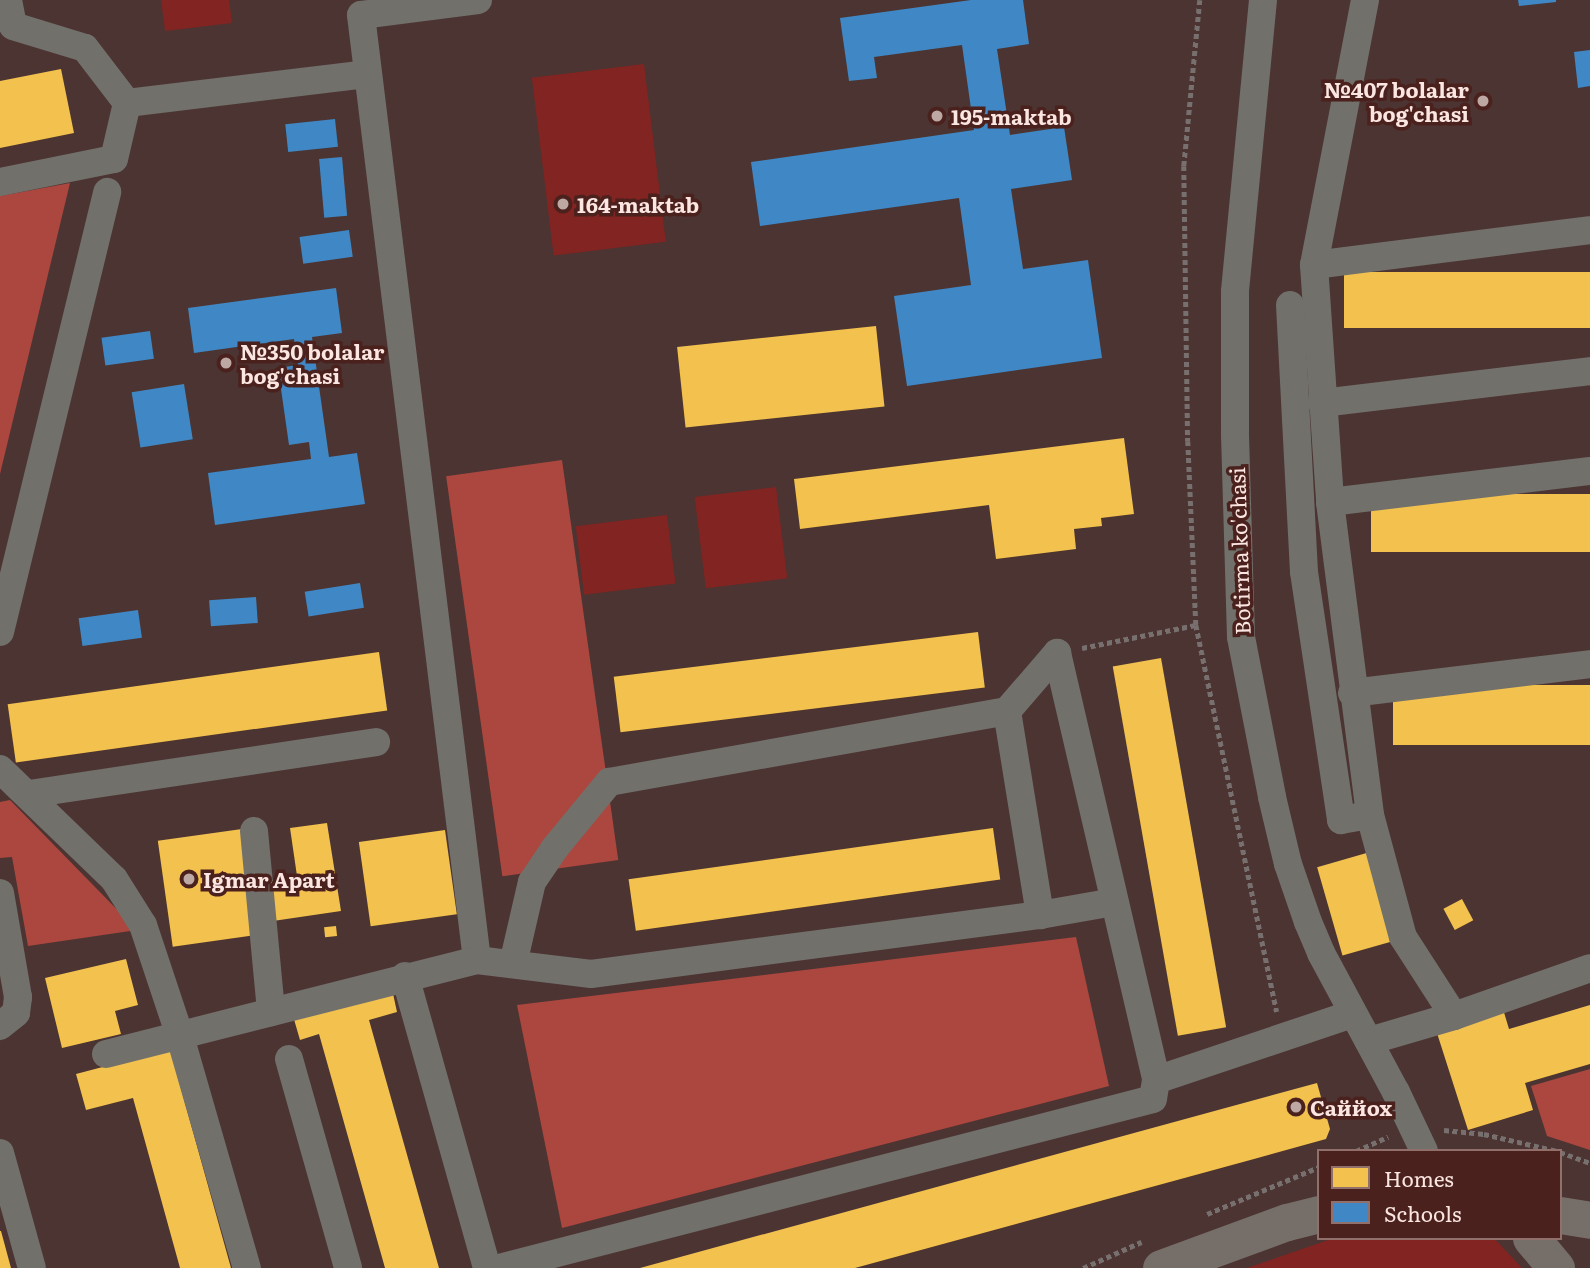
<!DOCTYPE html>
<meta charset="utf-8">
<style>
body{margin:0}
#map{position:relative;width:1590px;height:1268px;overflow:hidden;background:#4c3432;font-family:Literata,serif}
div>[style]{position:absolute}
.green>*{inset:0;background:#822421;transform-origin:0 0}
.forest>*{inset:0;background:#ac473f;transform-origin:0 0}
.homes>*{inset:0;background:#f2c14e;transform-origin:0 0}
.schools>*{inset:0;background:#3f88c5;transform-origin:0 0}
.path>*{height:4.5px;margin-top:-2.25px;transform-origin:0;background:repeating-linear-gradient(90deg,#77706e 0 5px,transparent 0 8.5px)}
.minor>*{height:28px;margin:-14px;padding:0 14px;transform-origin:14px;border-radius:14px;background:#71706b}
.major>*{height:37px;margin:-18.5px;padding:0 18.5px;transform-origin:18.5px;border-radius:18.5px;background:#766f69}
.dots>*{width:19px;height:19px;translate:-50% -50%;box-sizing:border-box;border:4px solid #4a211d;border-radius:50%}
span{translate:-50% -50%;white-space:nowrap;text-align:center;line-height:1.15;-webkit-text-stroke:7px #4a211d;paint-order:stroke}
.poi-label{font-size:21px;color:#fce6e2;font-weight:700}
.right{translate:-100% -50%;text-align:right}
.left{translate:0 -50%;text-align:left}
.street-label{font-size:21px;color:#fce6e2}
.legend{position:absolute;left:1317px;top:1149px;width:245px;height:91px;box-sizing:border-box;background:#4a211d;border:2px solid #91706c;margin:0;padding:9px 12px;list-style:none;font-size:21px;color:#fce6e2}
.legend li{display:flex;align-items:center;gap:14px;height:35px}
.legend b{width:35px;border:2px solid #91706c}
</style>
<div id="map">
<div class="green">
<div style="clip-path:polygon(161px 0,229px 0,232px 23px,165px 31px)"></div>
<div style="left:644px;top:64px;width:179px;height:113px;rotate:83deg"></div>
<div style="left:776px;top:487px;width:92px;height:82px;rotate:83deg"></div>
<div style="left:667px;top:515px;width:69px;height:92px;rotate:83deg"></div>
<div style="clip-path:polygon(1334px 1238px,1494px 1238px,1522px 1268px,1247px 1268px)"></div>
</div>
<div class="forest">
<div style="clip-path:polygon(70px 183px,0 474px,0 196px)"></div>
<div style="left:562px;top:460px;width:404px;height:117px;rotate:82deg"></div>
<div style="clip-path:polygon(10px 800px,137px 930px,28px 946px,12px 857px,0 858px,0 802px)"></div>
<div style="clip-path:polygon(1076px 937px,1109px 1086px,562px 1228px,517px 1005px)"></div>
<div style="clip-path:polygon(1590px 1069px,1590px 1150px,1547px 1136px,1531px 1086px)"></div>
</div>
<div class="homes">
<div style="clip-path:polygon(61px 69px,74px 133px,0 148px,0 81px)"></div>
<div style="left:1590px;top:272px;width:56px;height:246px;rotate:90deg"></div>
<div style="left:876px;top:326px;width:81px;height:200px;rotate:84deg"></div>
<div style="clip-path:polygon(1124px 438px,1134px 514px,1101px 518px,1102px 526px,1074px 529px,1076px 549px,996px 559px,989px 505px,800px 529px,794px 479px)"></div>
<div style="left:1590px;top:494px;width:58px;height:219px;rotate:90deg"></div>
<div style="left:978px;top:632px;width:56px;height:367px;rotate:83deg"></div>
<div style="left:379px;top:652px;width:59px;height:375px;rotate:82deg"></div>
<div style="left:1161px;top:658px;width:375px;height:49px;rotate:80deg"></div>
<div style="left:1590px;top:685px;width:60px;height:197px;rotate:90deg"></div>
<div style="clip-path:polygon(327px 823px,341px 911px,273px 921px,266px 881px,297px 876px,290px 828px)"></div>
<div style="left:993px;top:828px;width:52px;height:368px;rotate:82deg"></div>
<div style="left:242px;top:829px;width:107px;height:85px;rotate:82deg"></div>
<div style="left:445px;top:830px;width:85px;height:87px;rotate:82deg"></div>
<div style="left:1370px;top:852px;width:92px;height:55px;rotate:74deg"></div>
<div style="left:1462px;top:899px;width:24px;height:21px;rotate:62deg"></div>
<div style="left:336px;top:926px;width:10px;height:12px;rotate:84deg"></div>
<div style="clip-path:polygon(126px 959px,138px 1005px,115px 1011px,121px 1034px,62px 1048px,45px 978px)"></div>
<div style="clip-path:polygon(392px 989px,397px 1012px,369px 1020px,439px 1268px,385px 1268px,319px 1034px,300px 1040px,293px 1016px)"></div>
<div style="clip-path:polygon(1590px 1005px,1590px 1064px,1525px 1083px,1533px 1110px,1468px 1130px,1436px 1030px,1503px 1009px,1509px 1029px)"></div>
<div style="clip-path:polygon(171px 1049px,178px 1078px,231px 1268px,180px 1268px,133px 1098px,86px 1110px,76px 1074px)"></div>
<div style="clip-path:polygon(1317px 1083px,1330px 1129px,1326px 1139px,1254px 1159px,855px 1268px,640px 1268px)"></div>
<div style="clip-path:polygon(0 1231px,1px 1231px,11px 1268px,0 1268px)"></div>
</div>
<div class="schools">
<div style="clip-path:polygon(971px 0,1023px 0,1029px 44px,997px 49px,1010px 135px,1064px 127px,1072px 180px,1011px 189px,1023px 269px,1088px 260px,1102px 358px,907px 386px,894px 296px,971px 285px,959px 198px,760px 226px,751px 162px,974px 130px,962px 45px,874px 57px,877px 78px,849px 81px,840px 18px)"></div>
<div style="clip-path:polygon(1518px 0,1556px 0,1556px 2px,1519px 6px)"></div>
<div style="clip-path:polygon(1590px 50px,1590px 86px,1578px 88px,1574px 52px)"></div>
<div style="left:335px;top:119px;width:28px;height:50px;rotate:84deg"></div>
<div style="left:342px;top:157px;width:59px;height:23px;rotate:85deg"></div>
<div style="left:349px;top:230px;width:27px;height:50px;rotate:82deg"></div>
<div style="clip-path:polygon(336px 288px,342px 333px,312px 337px,329px 457px,357px 453px,365px 504px,215px 525px,208px 473px,311px 459px,309px 442px,289px 445px,278px 368px,298px 365px,294px 339px,194px 353px,188px 308px)"></div>
<div style="left:150px;top:331px;width:28px;height:49px;rotate:82deg"></div>
<div style="left:184px;top:384px;width:56px;height:53px;rotate:81deg"></div>
<div style="left:360px;top:583px;width:25px;height:56px;rotate:81deg"></div>
<div style="left:256px;top:597px;width:26px;height:47px;rotate:86deg"></div>
<div style="left:138px;top:610px;width:28px;height:60px;rotate:82deg"></div>
</div>
<div class="path">
<div style="left:1200px;top:0;width:167px;rotate:95.5deg"></div>
<div style="left:1184px;top:166px;width:275px;rotate:89.2deg"></div>
<div style="left:1188px;top:441px;width:184px;rotate:87.5deg"></div>
<div style="left:1196px;top:625px;width:395px;rotate:78.2deg"></div>
<div style="left:1082px;top:648px;width:116px;rotate:-11.4deg"></div>
<div style="left:1444px;top:1130px;width:40px;rotate:5.7deg"></div>
<div style="left:1484px;top:1134px;width:75px;rotate:13.1deg"></div>
<div style="left:1356px;top:1151px;width:35px;rotate:-24deg"></div>
<div style="left:1560px;top:1152px;width:32px;rotate:20deg"></div>
<div style="left:1207px;top:1214px;width:121px;rotate:-22.8deg"></div>
<div style="left:1083px;top:1268px;width:64px;rotate:-24.1deg"></div>
</div>
<div class="minor">
<div style="left:8px;top:0;width:26px;rotate:79deg"></div>
<div style="left:13px;top:26px;width:75px;rotate:17deg"></div>
<div style="left:85px;top:48px;width:69px;rotate:52.6deg"></div>
<div style="left:127px;top:103px;width:241px;rotate:-6.9deg"></div>
<div style="left:1263px;top:0;width:293px;rotate:95.5deg"></div>
<div style="left:1235px;top:292px;width:143px;rotate:90deg"></div>
<div style="left:1235px;top:435px;width:202px;rotate:88.3deg"></div>
<div style="left:1241px;top:637px;width:163px;rotate:79deg"></div>
<div style="left:1272px;top:797px;width:69px;rotate:76.6deg"></div>
<div style="left:1288px;top:864px;width:61px;rotate:71deg"></div>
<div style="left:1308px;top:922px;width:34px;rotate:67deg"></div>
<div style="left:1321px;top:953px;width:158px;rotate:61.7deg"></div>
<div style="left:1396px;top:1092px;width:65px;rotate:64.6deg"></div>
<div style="left:1365px;top:0;width:270px;rotate:100.9deg"></div>
<div style="left:1314px;top:265px;width:238px;rotate:86.1deg"></div>
<div style="left:1330px;top:502px;width:316px;rotate:82.7deg"></div>
<div style="left:1370px;top:815px;width:126px;rotate:74.9deg"></div>
<div style="left:1403px;top:937px;width:94px;rotate:57.2deg"></div>
<div style="left:1454px;top:1016px;width:89px;rotate:163.6deg"></div>
<div style="left:0;top:182px;width:116px;rotate:-11.4deg"></div>
<div style="left:114px;top:159px;width:57px;rotate:-76.9deg"></div>
<div style="left:1314px;top:265px;width:278px;rotate:-7.2deg"></div>
<div style="left:1290px;top:305px;width:267px;rotate:87deg"></div>
<div style="left:1304px;top:572px;width:251px;rotate:81.5deg"></div>
<div style="left:1341px;top:820px;width:29px;rotate:-10deg"></div>
<div style="left:1322px;top:403px;width:270px;rotate:-6.8deg"></div>
<div style="left:1330px;top:502px;width:262px;rotate:-6.8deg"></div>
<div style="left:0;top:632px;width:453px;rotate:-76.3deg"></div>
<div style="left:1352px;top:693px;width:240px;rotate:-6.9deg"></div>
<div style="left:1007px;top:711px;width:207px;rotate:80.8deg"></div>
<div style="left:0;top:769px;width:158px;rotate:44deg"></div>
<div style="left:114px;top:879px;width:54px;rotate:57.8deg"></div>
<div style="left:143px;top:925px;width:114px;rotate:71.6deg"></div>
<div style="left:179px;top:1033px;width:245px;rotate:73.9deg"></div>
<div style="left:29px;top:794px;width:351px;rotate:-8.5deg"></div>
<div style="left:254px;top:831px;width:182px;rotate:84.6deg"></div>
<div style="left:0;top:893px;width:106px;rotate:80.2deg"></div>
<div style="left:18px;top:997px;width:16px;rotate:97deg"></div>
<div style="left:16px;top:1013px;width:21px;rotate:141deg"></div>
<div style="left:477px;top:960px;width:952px;rotate:-97deg"></div>
<div style="left:361px;top:15px;width:118px;rotate:-7.3deg"></div>
<div style="left:513px;top:964px;width:84px;rotate:-77deg"></div>
<div style="left:532px;top:882px;width:40px;rotate:-56deg"></div>
<div style="left:554px;top:849px;width:87px;rotate:-50.6deg"></div>
<div style="left:609px;top:782px;width:404px;rotate:-10.1deg"></div>
<div style="left:1007px;top:711px;width:77px;rotate:-49.2deg"></div>
<div style="left:1057px;top:653px;width:438px;rotate:76.9deg"></div>
<div style="left:405px;top:976px;width:303px;rotate:74.3deg"></div>
<div style="left:1454px;top:1016px;width:144px;rotate:-19.4deg"></div>
<div style="left:106px;top:1054px;width:383px;rotate:-14.2deg"></div>
<div style="left:477px;top:960px;width:115px;rotate:7deg"></div>
<div style="left:591px;top:974px;width:453px;rotate:-7.5deg"></div>
<div style="left:1040px;top:915px;width:75px;rotate:-10deg"></div>
<div style="left:289px;top:1059px;width:217px;rotate:74.2deg"></div>
<div style="left:0;top:1153px;width:119px;rotate:74.5deg"></div>
<div style="left:499px;top:1268px;width:675px;rotate:-14.49deg"></div>
<div style="left:1153px;top:1099px;width:19px;rotate:-81deg"></div>
<div style="left:1156px;top:1080px;width:207px;rotate:-18.6deg"></div>
</div>
<div class="major">
<div style="left:1560px;top:1215px;width:30px;rotate:9deg"></div>
<div style="left:1531px;top:1238px;width:39px;rotate:50deg"></div>
<div style="left:1161px;top:1268px;width:134px;rotate:-20.1deg"></div>
<div style="left:1287px;top:1222px;width:33px;rotate:-14deg"></div>
</div>
<div class="dots">
<div style="left:1483px;top:101px;background:#bea8a4"></div>
<div style="left:937px;top:116px;background:#bea8a4"></div>
<div style="left:563px;top:204px;background:#bea8a4"></div>
<div style="left:226px;top:363px;background:#bea8a4"></div>
<div style="left:189px;top:879px;background:#bea8a4"></div>
<div style="left:1296px;top:1107px;background:#bea8a4"></div>
</div>
<div class="poi-label">
<span class="right" style="left:1469px;top:101px">№407 bolalar<br>bog'chasi</span>
<span class="left" style="left:951px;top:116px">195-maktab</span>
<span class="left" style="left:577px;top:204px">164-maktab</span>
<span class="left" style="left:240px;top:363px">№350 bolalar<br>bog'chasi</span>
<span class="left" style="left:203px;top:879px">Igmar Apart</span>
<span class="left" style="left:1310px;top:1107px">Саййох</span>
</div>
<div class="street-label">
<span style="left:1239px;top:551px;rotate:-92deg">Botirma ko'chasi</span>
</div>
<ul class="legend">
<li><b style="height:19px;background:#f2c14e"></b>Homes</li>
<li><b style="height:19px;background:#3f88c5"></b>Schools</li>
</ul>
</div>
